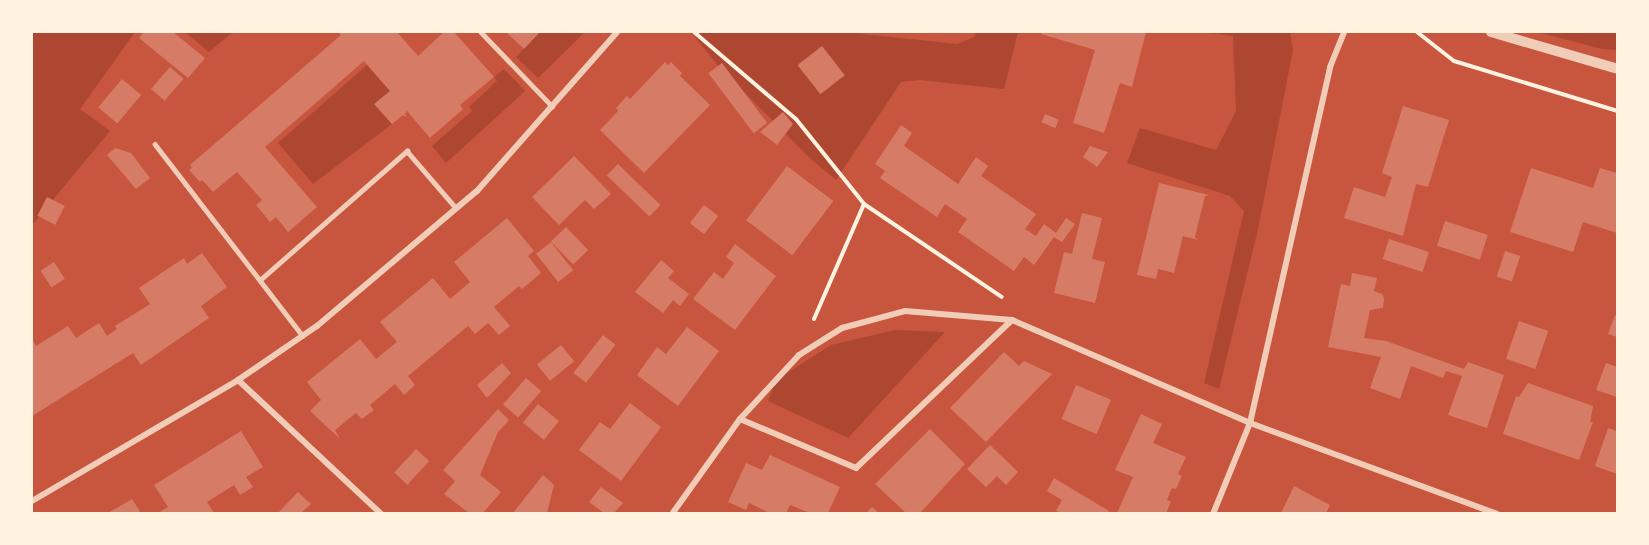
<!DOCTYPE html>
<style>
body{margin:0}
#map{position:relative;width:1649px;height:545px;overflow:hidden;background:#c8553d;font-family:Quicksand,sans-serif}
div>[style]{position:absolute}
.green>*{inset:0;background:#ae4732}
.building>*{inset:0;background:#d67c66;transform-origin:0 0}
.path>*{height:4px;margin:-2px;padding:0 2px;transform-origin:2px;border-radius:2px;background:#fff3e0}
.service>*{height:4.5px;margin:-2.25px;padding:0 2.25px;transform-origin:2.25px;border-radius:2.25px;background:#f1ccb7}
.minor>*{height:6px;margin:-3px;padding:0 3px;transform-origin:3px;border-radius:3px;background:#f1ccb7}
.tertiary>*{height:10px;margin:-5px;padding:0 5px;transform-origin:5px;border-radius:5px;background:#f1ccb7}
span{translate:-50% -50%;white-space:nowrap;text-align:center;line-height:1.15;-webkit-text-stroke:4.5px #fff3e0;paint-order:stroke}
.frame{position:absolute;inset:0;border:33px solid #fff3e0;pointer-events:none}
</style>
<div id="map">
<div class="green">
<div style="clip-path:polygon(32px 32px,135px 32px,80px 109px,110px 131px,32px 225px)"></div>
<div style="clip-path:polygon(185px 32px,233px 32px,209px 52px)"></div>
<div style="clip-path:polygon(540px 32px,585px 32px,538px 78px,516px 57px)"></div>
<div style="clip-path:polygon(691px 32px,844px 32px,957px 44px,974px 37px,976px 32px,1018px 32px,1004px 89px,920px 80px,901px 82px,836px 180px,812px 160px,721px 69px)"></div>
<div style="clip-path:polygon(1203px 32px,1290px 32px,1293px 50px,1258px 229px,1219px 389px,1204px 383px,1244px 211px,1230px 196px,1127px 163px,1140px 128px,1216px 150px,1236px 111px,1233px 36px)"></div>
<div style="clip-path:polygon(1537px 32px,1617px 32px,1617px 50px,1602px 49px)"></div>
<div style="clip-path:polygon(367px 65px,390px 91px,375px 104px,392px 124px,313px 184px,278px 143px)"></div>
<div style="clip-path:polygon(504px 69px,525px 91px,446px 163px,432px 146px,472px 111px,469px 107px,497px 81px,494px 77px)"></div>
<div style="clip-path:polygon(895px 330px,945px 332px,848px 438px,768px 401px,776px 380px,831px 345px)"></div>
</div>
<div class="building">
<div style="clip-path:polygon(144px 32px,173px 32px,205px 58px,188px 78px,139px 38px)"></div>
<div style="clip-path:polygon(338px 32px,397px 32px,418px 56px,444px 32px,454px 32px,494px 77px,460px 105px,463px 109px,430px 138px,407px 111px,405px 114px,407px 117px,403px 115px,392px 124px,374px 104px,390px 91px,364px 61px,265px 147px,317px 207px,288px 232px,276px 217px,270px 222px,256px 205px,262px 200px,237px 172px,213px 192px,202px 180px,200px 182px,189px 170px,192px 168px,190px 165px,341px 35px)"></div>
<div style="clip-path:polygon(506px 32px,540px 32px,524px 49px)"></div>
<div style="clip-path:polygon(1042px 32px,1146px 32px,1132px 87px,1120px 83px,1104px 133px,1073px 123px,1095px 50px,1041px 34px)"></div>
<div style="left:822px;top:46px;width:37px;height:31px;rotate:52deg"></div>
<div style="clip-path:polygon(665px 62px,668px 65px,671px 62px,682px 73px,680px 76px,710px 105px,644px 173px,600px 130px,618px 111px,616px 108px,627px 96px,630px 99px)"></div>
<div style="left:722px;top:63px;width:75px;height:17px;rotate:53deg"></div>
<div style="left:170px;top:67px;width:18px;height:29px;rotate:41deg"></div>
<div style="left:122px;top:79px;width:25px;height:37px;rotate:40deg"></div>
<div style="clip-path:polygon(1403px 106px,1449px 120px,1428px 187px,1416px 184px,1403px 236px,1344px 218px,1354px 187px,1385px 197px,1392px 177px,1382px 173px)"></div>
<div style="clip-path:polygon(783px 112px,793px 124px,777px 145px,760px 132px)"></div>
<div style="left:1045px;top:114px;width:15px;height:9px;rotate:23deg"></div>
<div style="clip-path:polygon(901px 125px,912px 133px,904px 146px,958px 184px,976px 157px,988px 166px,981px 176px,1036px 214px,1025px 229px,1036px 236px,1044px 224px,1056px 233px,1066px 218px,1075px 224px,1062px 242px,1054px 237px,1034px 265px,1024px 257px,1014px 271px,958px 232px,967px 219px,945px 204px,937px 217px,880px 178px,885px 171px,875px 164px)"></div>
<div style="clip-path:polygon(1090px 146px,1108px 152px,1097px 167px,1083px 157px)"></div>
<div style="clip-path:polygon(115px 148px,131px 153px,150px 178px,136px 189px,107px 155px)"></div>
<div style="clip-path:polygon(574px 156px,611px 194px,594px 209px,585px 200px,559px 225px,532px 197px)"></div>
<div style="left:618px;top:164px;width:59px;height:16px;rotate:44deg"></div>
<div style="left:787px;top:166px;width:58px;height:68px;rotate:37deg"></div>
<div style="clip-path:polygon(1531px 168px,1593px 188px,1600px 168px,1617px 173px,1617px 233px,1583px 222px,1573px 252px,1510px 232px)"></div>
<div style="clip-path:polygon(1159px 183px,1209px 195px,1205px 196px,1195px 237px,1198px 240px,1183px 236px,1174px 273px,1158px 269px,1156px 279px,1137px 275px)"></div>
<div style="left:47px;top:197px;width:20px;height:21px;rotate:27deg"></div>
<div style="left:704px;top:205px;width:18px;height:23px;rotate:38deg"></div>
<div style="clip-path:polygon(1082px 213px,1102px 218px,1092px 259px,1105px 262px,1095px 303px,1054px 293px,1064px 252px,1072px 254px)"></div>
<div style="clip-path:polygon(507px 218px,534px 251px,528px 256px,541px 273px,522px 289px,519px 286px,494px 307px,510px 326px,499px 335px,488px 323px,475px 334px,468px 326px,408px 376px,415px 385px,404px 395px,395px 384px,370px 405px,374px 410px,362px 419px,356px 413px,335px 430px,340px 439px,310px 411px,321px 400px,307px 382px,360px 339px,376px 359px,397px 342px,380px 322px,433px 278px,450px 299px,470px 282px,454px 262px)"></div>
<div style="left:1445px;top:221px;width:45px;height:26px;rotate:18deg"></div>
<div style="left:566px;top:227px;width:32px;height:21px;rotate:46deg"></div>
<div style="left:1389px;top:239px;width:42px;height:21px;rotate:18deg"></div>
<div style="left:551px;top:242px;width:36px;height:19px;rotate:52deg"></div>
<div style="clip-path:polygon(735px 244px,776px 276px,735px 330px,693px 299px,714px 272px,723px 279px,734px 263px,726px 257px)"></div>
<div style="left:1505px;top:251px;width:16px;height:27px;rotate:18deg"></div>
<div style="clip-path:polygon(202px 253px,227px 287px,201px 306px,209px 318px,141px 365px,133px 353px,32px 416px,32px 339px,36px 346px,68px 326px,76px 338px,99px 323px,107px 336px,117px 329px,115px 326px,150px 304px,139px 288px,184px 258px,187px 264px)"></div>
<div style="clip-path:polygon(661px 260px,674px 271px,668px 278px,689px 294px,680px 306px,673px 300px,663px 313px,635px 292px)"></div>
<div style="left:54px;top:262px;width:20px;height:16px;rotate:57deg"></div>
<div style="clip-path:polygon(1352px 273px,1377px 278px,1374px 291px,1382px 294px,1384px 298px,1383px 308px,1370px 310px,1364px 338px,1386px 341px,1464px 369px,1468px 362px,1504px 375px,1487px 428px,1448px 415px,1462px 376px,1446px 371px,1443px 378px,1411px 366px,1400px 399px,1370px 388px,1381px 357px,1328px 347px,1341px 284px,1350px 286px)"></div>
<div style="clip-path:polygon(1615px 315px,1617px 316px,1617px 337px,1608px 334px)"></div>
<div style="left:1519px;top:321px;width:31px;height:40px;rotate:19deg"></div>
<div style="clip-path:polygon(687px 327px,719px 351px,678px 406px,637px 375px,657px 347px,666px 354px)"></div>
<div style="left:603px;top:335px;width:16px;height:48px;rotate:38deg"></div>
<div style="left:561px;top:345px;width:21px;height:31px;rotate:51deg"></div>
<div style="clip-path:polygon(1004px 352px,1019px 366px,1024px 361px,1052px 374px,986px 442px,950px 408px)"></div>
<div style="clip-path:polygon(502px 363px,511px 373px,487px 398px,477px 385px)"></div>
<div style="clip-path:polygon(1606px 363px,1617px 367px,1617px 397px,1596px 390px)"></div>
<div style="left:526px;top:378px;width:20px;height:35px;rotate:41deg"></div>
<div style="clip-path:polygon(1528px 383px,1593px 406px,1590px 422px,1593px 422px,1579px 460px,1503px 434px,1516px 396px,1519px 397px)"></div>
<div style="left:1076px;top:385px;width:38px;height:37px;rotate:23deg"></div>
<div style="clip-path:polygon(630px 403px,661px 427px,621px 481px,579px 450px,600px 422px,610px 429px)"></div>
<div style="left:538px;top:404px;width:27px;height:24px;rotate:39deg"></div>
<div style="clip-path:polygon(498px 409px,509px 420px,498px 432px,480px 475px,501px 492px,483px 513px,469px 513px,444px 494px,455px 481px,443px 470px)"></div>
<div style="clip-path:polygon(1141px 414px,1162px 424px,1153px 443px,1186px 457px,1178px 474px,1182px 476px,1176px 489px,1172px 488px,1167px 500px,1171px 502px,1166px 513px,1117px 513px,1133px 477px,1115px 470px)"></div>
<div style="clip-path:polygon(1608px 428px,1617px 431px,1617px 474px,1595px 466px)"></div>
<div style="clip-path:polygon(930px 429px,965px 464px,920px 513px,906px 513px,875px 484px)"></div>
<div style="clip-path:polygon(241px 431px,263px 467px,246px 477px,253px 487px,240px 495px,234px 485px,207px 502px,214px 513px,158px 513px,168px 507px,154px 485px)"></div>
<div style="clip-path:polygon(990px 445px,1018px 472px,1006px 485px,997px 476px,986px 487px,967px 469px)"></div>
<div style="left:416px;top:449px;width:18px;height:32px;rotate:43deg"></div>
<div style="clip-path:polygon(770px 455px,840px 487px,828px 513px,810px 513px,790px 505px,786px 513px,770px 513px,749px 503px,746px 510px,728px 502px,746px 463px,762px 470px)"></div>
<div style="clip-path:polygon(543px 475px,554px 485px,547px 513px,513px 513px)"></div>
<div style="clip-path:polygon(1054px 478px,1109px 511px,1108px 513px,1061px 513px,1056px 511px,1062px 500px,1047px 491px)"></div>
<div style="clip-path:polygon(1294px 486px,1330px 505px,1326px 513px,1281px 513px)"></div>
<div style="clip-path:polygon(601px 487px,623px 503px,614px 513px,604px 513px,589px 502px)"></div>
<div style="clip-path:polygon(298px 492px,311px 504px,301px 513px,278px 513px)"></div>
<div style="clip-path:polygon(132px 499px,141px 513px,108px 513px)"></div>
<div style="clip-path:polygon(872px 507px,879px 513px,866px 513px)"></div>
</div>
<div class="path">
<div style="left:694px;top:32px;width:134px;rotate:40.5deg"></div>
<div style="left:796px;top:119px;width:109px;rotate:51.3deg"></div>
<div style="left:864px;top:204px;width:166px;rotate:34deg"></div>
<div style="left:1417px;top:32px;width:47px;rotate:38.1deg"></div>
<div style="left:1454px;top:61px;width:171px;rotate:17deg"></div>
<div style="left:814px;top:319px;width:125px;rotate:-66.5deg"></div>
</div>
<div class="service">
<div style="left:481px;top:32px;width:103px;rotate:46.2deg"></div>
<div style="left:155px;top:144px;width:242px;rotate:52.4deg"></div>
<div style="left:260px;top:280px;width:196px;rotate:-41.3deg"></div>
<div style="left:407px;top:151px;width:75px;rotate:49.3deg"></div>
</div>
<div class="minor">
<div style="left:238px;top:380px;width:196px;rotate:43.1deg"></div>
<div style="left:740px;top:419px;width:126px;rotate:22.9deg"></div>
<div style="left:856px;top:468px;width:215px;rotate:-43.5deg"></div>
<div style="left:32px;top:501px;width:239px;rotate:-30.4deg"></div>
<div style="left:238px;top:380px;width:96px;rotate:-34.4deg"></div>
<div style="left:317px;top:326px;width:209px;rotate:-40.2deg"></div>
<div style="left:477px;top:191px;width:212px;rotate:-48.6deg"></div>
<div style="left:672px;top:514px;width:117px;rotate:-54.4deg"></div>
<div style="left:740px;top:419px;width:87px;rotate:-47.3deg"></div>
<div style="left:799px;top:355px;width:51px;rotate:-32.1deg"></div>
<div style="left:842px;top:328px;width:65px;rotate:-15.1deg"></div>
<div style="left:905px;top:311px;width:107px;rotate:4.8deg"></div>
<div style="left:1012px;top:320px;width:259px;rotate:23.4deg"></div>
<div style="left:1250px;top:423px;width:263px;rotate:20.2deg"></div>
<div style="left:1213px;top:514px;width:98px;rotate:-67.9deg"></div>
<div style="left:1250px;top:423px;width:365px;rotate:-77.3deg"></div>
<div style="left:1330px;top:67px;width:38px;rotate:-68deg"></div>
</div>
<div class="tertiary">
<div style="left:1491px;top:32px;width:132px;rotate:16.2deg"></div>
</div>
<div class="frame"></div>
</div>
